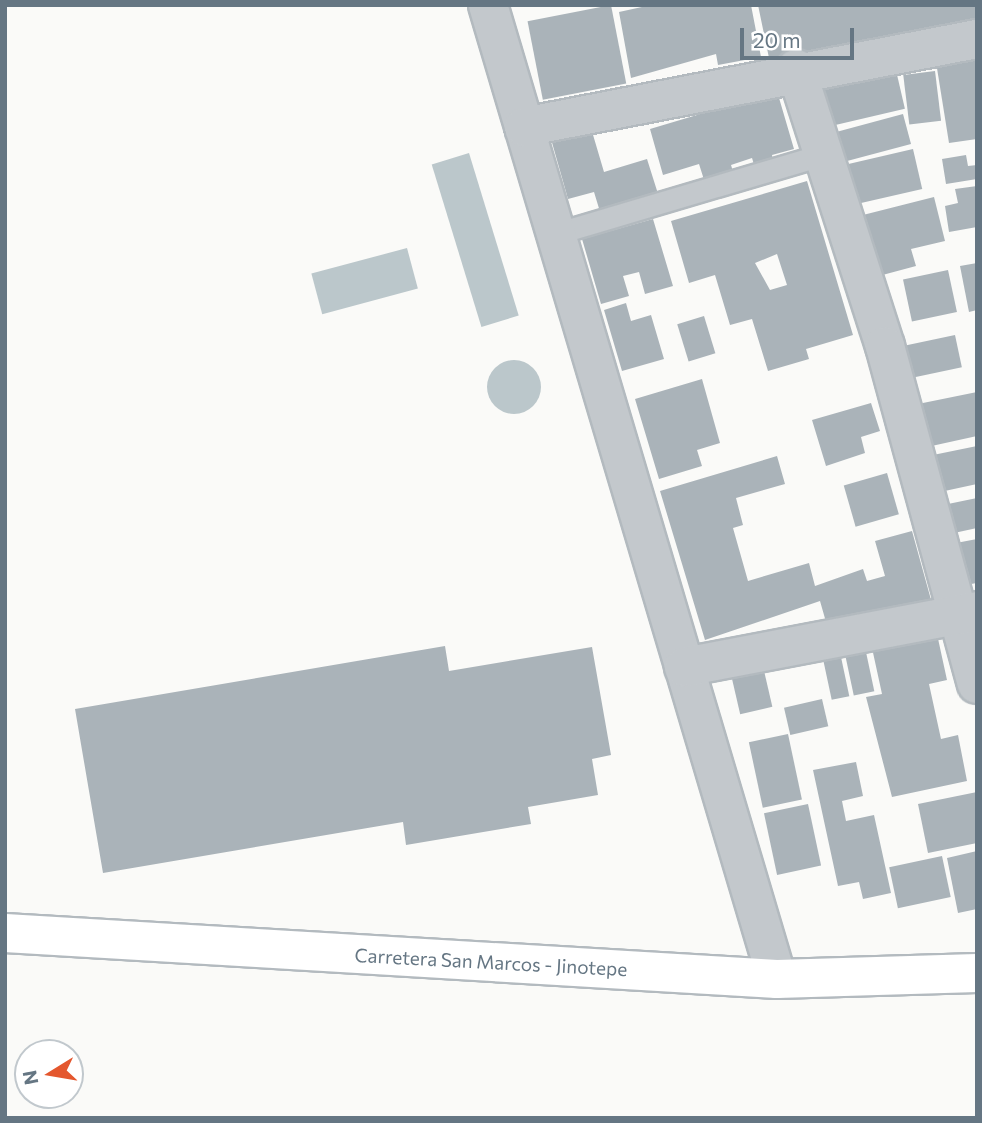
<!DOCTYPE html>
<style>
body{margin:0}
#map{position:relative;width:982px;height:1123px;overflow:hidden;background:#fafaf8;font-family:Commissioner,sans-serif}
div>[style]{position:absolute}
.water>*{inset:0;background:#bbc7cb;transform-origin:0 0}
.round{border-radius:50%}
.building>*{inset:0;background:#aab3b9;transform-origin:0 0}
.roads{filter:drop-shadow(2px 0 #b3babf) drop-shadow(-2px 0 #b3babf) drop-shadow(0 2px #b3babf) drop-shadow(0 -2px #b3babf)}
.service>*{height:21px;margin:-10.5px;padding:0 10.5px;transform-origin:10.5px;border-radius:10.5px;background:#c3c8cc}
.minor>*{height:38px;margin:-19px;padding:0 19px;transform-origin:19px;border-radius:19px;background:#c3c8cc}
.secondary>*{height:38px;margin:-19px;padding:0 19px;transform-origin:19px;border-radius:19px;background:#fff}
span{translate:-50% -50%;white-space:nowrap;text-align:center;line-height:1.15;-webkit-text-stroke:7px #fff;paint-order:stroke}
.street-label{font-size:19px;color:#657683}
.frame{position:absolute;inset:0;border:7px solid #657683;pointer-events:none}
.north{position:absolute;left:14px;top:1039px;width:70px;height:70px;box-sizing:border-box;background:#fff;border:2px solid #c1c8cd;border-radius:50%;rotate:259deg;font-size:19px;font-weight:700;line-height:28px;text-align:center;color:#657683}
.north::after{content:'';display:block;margin:auto;width:24px;height:32px;background:#e4572e;clip-path:polygon(50% 0,100% 100%,50% 72%,0 100%)}
.scale{position:absolute;left:740px;top:28px;width:114px;height:32px;box-sizing:border-box;border:4px solid #657683;border-top:0;padding-left:9px;font-size:21px;line-height:24px;white-space:nowrap;color:#657683;-webkit-text-stroke:5px #fff;paint-order:stroke}
</style>
<div id="map">
<div class="water">
<div style="left:469px;top:153px;width:170px;height:39px;rotate:73deg"></div>
<div style="left:407px;top:248px;width:42px;height:99px;rotate:75deg"></div>
<div class="round" style="left:487px;top:360px;width:54px;height:54px"></div>
</div>
<div class="building">
<div style="left:611px;top:5px;width:80px;height:85px;rotate:79deg"></div>
<div style="clip-path:polygon(651px 5px,751px 5px,761px 57px,718px 65px,716px 54px,631px 78px,619px 12px)"></div>
<div style="clip-path:polygon(758px 5px,976px 5px,977px 29px,932px 32px,935px 26px,769px 58px)"></div>
<div style="clip-path:polygon(977px 56px,977px 139px,949px 143px,936px 62px)"></div>
<div style="left:895px;top:66px;width:44px;height:79px;rotate:77deg"></div>
<div style="left:935px;top:71px;width:50px;height:32px;rotate:83deg"></div>
<div style="clip-path:polygon(777px 91px,794px 149px,772px 155px,774px 166px,756px 171px,752px 158px,731px 165px,735px 178px,706px 186px,699px 164px,663px 175px,650px 129px)"></div>
<div style="left:903px;top:114px;width:31px;height:73px;rotate:75deg"></div>
<div style="clip-path:polygon(591px 128px,604px 172px,647px 159px,659px 197px,601px 215px,594px 192px,568px 199px,551px 139px)"></div>
<div style="left:913px;top:149px;width:41px;height:74px;rotate:77deg"></div>
<div style="clip-path:polygon(966px 155px,968px 166px,977px 165px,977px 179px,946px 184px,942px 159px)"></div>
<div style="clip-path:polygon(evenodd,807px 181px,853px 335px,806px 349px,809px 359px,768px 371px,752px 319px,730px 325px,715px 275px,689px 283px,671px 221px,807px 181px,777px 254px,787px 285px,770px 290px,755px 263px,777px 254px)"></div>
<div style="clip-path:polygon(977px 186px,977px 227px,949px 232px,945px 206px,958px 203px,955px 189px)"></div>
<div style="clip-path:polygon(934px 197px,945px 241px,911px 249px,916px 266px,875px 277px,859px 216px)"></div>
<div style="clip-path:polygon(653px 219px,673px 286px,645px 294px,639px 272px,623px 276px,629px 296px,601px 304px,582px 239px)"></div>
<div style="clip-path:polygon(977px 263px,977px 310px,969px 312px,960px 266px)"></div>
<div style="left:948px;top:270px;width:43px;height:46px;rotate:78deg"></div>
<div style="clip-path:polygon(626px 303px,631px 321px,651px 315px,664px 359px,622px 371px,604px 310px)"></div>
<div style="left:704px;top:316px;width:39px;height:28px;rotate:73deg"></div>
<div style="left:955px;top:335px;width:33px;height:58px;rotate:78deg"></div>
<div style="clip-path:polygon(702px 379px,720px 443px,697px 450px,702px 466px,659px 479px,635px 399px)"></div>
<div style="clip-path:polygon(977px 392px,977px 436px,927px 447px,918px 404px)"></div>
<div style="clip-path:polygon(871px 403px,880px 431px,861px 437px,865px 453px,826px 466px,812px 420px)"></div>
<div style="clip-path:polygon(977px 446px,977px 484px,940px 492px,933px 455px)"></div>
<div style="clip-path:polygon(777px 456px,785px 484px,736px 498px,743px 525px,733px 528px,748px 581px,809px 563px,815px 586px,863px 569px,867px 581px,885px 576px,875px 541px,912px 531px,933px 607px,830px 636px,820px 601px,705px 640px,660px 491px)"></div>
<div style="left:887px;top:473px;width:43px;height:45px;rotate:74deg"></div>
<div style="clip-path:polygon(977px 498px,977px 528px,954px 533px,948px 504px)"></div>
<div style="clip-path:polygon(977px 539px,977px 583px,965px 585px,956px 543px)"></div>
<div style="clip-path:polygon(937px 634px,947px 680px,929px 684px,941px 739px,958px 735px,967px 781px,892px 797px,866px 697px,882px 694px,872px 648px)"></div>
<div style="clip-path:polygon(445px 646px,449px 671px,592px 647px,611px 755px,592px 759px,598px 795px,528px 807px,531px 824px,406px 845px,403px 822px,103px 873px,75px 709px)"></div>
<div style="left:866px;top:652px;width:40px;height:21px;rotate:78deg"></div>
<div style="left:841px;top:657px;width:40px;height:18px;rotate:78deg"></div>
<div style="left:762px;top:662px;width:46px;height:33px;rotate:77deg"></div>
<div style="left:822px;top:699px;width:28px;height:39px;rotate:77deg"></div>
<div style="left:788px;top:734px;width:67px;height:40px;rotate:78deg"></div>
<div style="clip-path:polygon(856px 762px,863px 796px,842px 801px,846px 821px,874px 815px,891px 893px,863px 899px,859px 882px,838px 886px,813px 770px)"></div>
<div style="clip-path:polygon(977px 792px,977px 843px,928px 853px,918px 804px)"></div>
<div style="left:808px;top:804px;width:63px;height:45px;rotate:78deg"></div>
<div style="clip-path:polygon(977px 851px,977px 909px,958px 913px,947px 858px)"></div>
<div style="left:942px;top:856px;width:42px;height:54px;rotate:78deg"></div>
</div>
<div class="roads">
<div class="service">
<div style="left:558px;top:233px;width:277px;rotate:-16.5deg"></div>
</div>
<div class="minor">
<div style="left:488px;top:5px;width:1016px;rotate:73.47deg"></div>
<div style="left:796px;top:69px;width:291px;rotate:72.2deg"></div>
<div style="left:885px;top:346px;width:350px;rotate:74.8deg"></div>
<div style="left:524px;top:127px;width:461px;rotate:-11deg"></div>
<div style="left:684px;top:667px;width:298px;rotate:-10.8deg"></div>
</div>
<div class="secondary">
<div style="left:5px;top:933px;width:773px;rotate:3.41deg"></div>
<div style="left:777px;top:979px;width:200px;rotate:-1.7deg"></div>
</div>
</div>
<div class="street-label">
<span style="left:491px;top:962px;rotate:3deg">Carretera San Marcos - Jinotepe</span>
</div>
<div class="frame"></div>
<div class="north">N</div>
<div class="scale">20 m</div>
</div>
